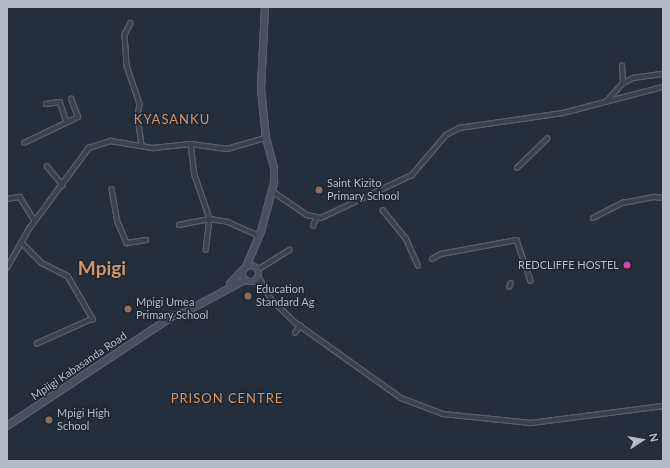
<!DOCTYPE html>
<style>
body{margin:0}
#map{position:relative;width:670px;height:468px;overflow:hidden;background:#242f3e;font-family:Lato,sans-serif}
div>[style]{position:absolute}
.roads{filter:drop-shadow(1px 0 #565f6c) drop-shadow(-1px 0 #565f6c) drop-shadow(0 1px #565f6c) drop-shadow(0 -1px #565f6c)}
.minor>*{height:3.5px;margin:-1.75px;padding:0 1.75px;transform-origin:1.75px;border-radius:1.75px;background:#38414e}
.secondary>*{height:5.5px;margin:-2.75px;padding:0 2.75px;transform-origin:2.75px;border-radius:2.75px;background:#465061}
.secondary>.ring{margin:-2.75px;padding:0;box-sizing:content-box;background:none;border:5.5px solid #465061;border-radius:50%}
.dots>*{width:11px;height:11px;translate:-50% -50%;box-sizing:border-box;border:2px solid #1d2633;border-radius:50%}
span{translate:-50% -50%;white-space:nowrap;text-align:center;line-height:1.15;-webkit-text-stroke:3px #1d2633;paint-order:stroke}
.poi-label{font-size:11px;color:#b4bcc9}
.left{translate:0 -50%;text-align:left}
.right{translate:-100% -50%;text-align:right}
.street-label{font-size:11px;color:#b4bcc9}
.quarter-label{font-size:13px;color:#d59563;letter-spacing:1px}
.town-label{font-size:19px;color:#d59563;font-weight:700}
.frame{position:absolute;inset:0;border:8px solid #b4bcc9;pointer-events:none}
.north{position:absolute;left:622px;top:420px;width:40px;height:40px;-webkit-text-stroke:3px #1d2633;paint-order:stroke;rotate:78deg;font-size:11px;font-weight:700;line-height:16px;text-align:center;color:#b4bcc9}
.north::after{content:'';display:block;margin:auto;width:14px;height:18px;background:#b4bcc9;clip-path:polygon(50% 0,100% 100%,50% 72%,0 100%)}
</style>
<div id="map">
<div class="roads">
<div class="minor">
<div style="left:131px;top:23px;width:13px;rotate:117deg"></div>
<div style="left:125px;top:35px;width:31px;rotate:86deg"></div>
<div style="left:127px;top:66px;width:40px;rotate:71.1deg"></div>
<div style="left:140px;top:104px;width:13px;rotate:99deg"></div>
<div style="left:138px;top:117px;width:29px;rotate:82deg"></div>
<div style="left:624px;top:83px;width:10px;rotate:-29deg"></div>
<div style="left:633px;top:78px;width:30px;rotate:-8deg"></div>
<div style="left:606px;top:102px;width:25px;rotate:-48deg"></div>
<div style="left:623px;top:83px;width:17px;rotate:-93deg"></div>
<div style="left:46px;top:104px;width:14px;rotate:-8deg"></div>
<div style="left:60px;top:102px;width:21px;rotate:71deg"></div>
<div style="left:24px;top:143px;width:60px;rotate:-25.7deg"></div>
<div style="left:78px;top:117px;width:19px;rotate:-111deg"></div>
<div style="left:191px;top:144px;width:31px;rotate:83deg"></div>
<div style="left:195px;top:175px;width:46px;rotate:71.2deg"></div>
<div style="left:210px;top:219px;width:31px;rotate:97deg"></div>
<div style="left:47px;top:166px;width:25px;rotate:50deg"></div>
<div style="left:517px;top:168px;width:42px;rotate:-44deg"></div>
<div style="left:112px;top:189px;width:34px;rotate:80deg"></div>
<div style="left:118px;top:222px;width:23px;rotate:67deg"></div>
<div style="left:127px;top:243px;width:19px;rotate:-9deg"></div>
<div style="left:272px;top:191px;width:42px;rotate:34.4deg"></div>
<div style="left:307px;top:215px;width:14px;rotate:12deg"></div>
<div style="left:321px;top:218px;width:101px;rotate:-25.3deg"></div>
<div style="left:412px;top:175px;width:52px;rotate:-49.6deg"></div>
<div style="left:446px;top:135px;width:15px;rotate:-28deg"></div>
<div style="left:459px;top:128px;width:105px;rotate:-8.2deg"></div>
<div style="left:563px;top:113px;width:103px;rotate:-14.6deg"></div>
<div style="left:7px;top:199px;width:13px;rotate:-9deg"></div>
<div style="left:20px;top:197px;width:28px;rotate:58deg"></div>
<div style="left:383px;top:210px;width:36px;rotate:51deg"></div>
<div style="left:406px;top:238px;width:30px;rotate:66deg"></div>
<div style="left:593px;top:218px;width:34px;rotate:-27deg"></div>
<div style="left:623px;top:203px;width:32px;rotate:-11deg"></div>
<div style="left:654px;top:197px;width:9px;rotate:6deg"></div>
<div style="left:179px;top:225px;width:32px;rotate:-11deg"></div>
<div style="left:210px;top:219px;width:18px;rotate:9deg"></div>
<div style="left:228px;top:222px;width:34px;rotate:24deg"></div>
<div style="left:313px;top:226px;width:8px;rotate:-67deg"></div>
<div style="left:22px;top:243px;width:28px;rotate:45deg"></div>
<div style="left:42px;top:263px;width:29px;rotate:27deg"></div>
<div style="left:68px;top:276px;width:50px;rotate:59.8deg"></div>
<div style="left:93px;top:319px;width:61px;rotate:155.9deg"></div>
<div style="left:432px;top:259px;width:10px;rotate:-29deg"></div>
<div style="left:441px;top:254px;width:77px;rotate:-10.4deg"></div>
<div style="left:517px;top:240px;width:43px;rotate:71.1deg"></div>
<div style="left:7px;top:268px;width:45px;rotate:-60.6deg"></div>
<div style="left:29px;top:229px;width:101px;rotate:-53.5deg"></div>
<div style="left:89px;top:148px;width:23px;rotate:-18deg"></div>
<div style="left:111px;top:141px;width:43px;rotate:9.5deg"></div>
<div style="left:153px;top:148px;width:38px;rotate:-6deg"></div>
<div style="left:191px;top:144px;width:36px;rotate:8deg"></div>
<div style="left:227px;top:149px;width:41px;rotate:-15.8deg"></div>
<div style="left:259px;top:269px;width:36px;rotate:-32deg"></div>
<div style="left:259px;top:277px;width:25px;rotate:61deg"></div>
<div style="left:271px;top:299px;width:35px;rotate:44deg"></div>
<div style="left:296px;top:323px;width:129px;rotate:35.5deg"></div>
<div style="left:401px;top:398px;width:45px;rotate:20.9deg"></div>
<div style="left:443px;top:414px;width:88px;rotate:5.8deg"></div>
<div style="left:531px;top:423px;width:133px;rotate:-7.3deg"></div>
<div style="left:254px;top:281px;width:10px;rotate:24deg"></div>
<div style="left:509px;top:287px;width:4px;rotate:-63deg"></div>
<div style="left:295px;top:333px;width:9px;rotate:-54deg"></div>
</div>
<div class="secondary">
<div class="ring" style="left:243px;top:266px;width:10.5px;height:10.5px"></div>
<div style="left:246px;top:267px;width:38px;rotate:-67deg"></div>
<div style="left:261px;top:232px;width:51px;rotate:-75.1deg"></div>
<div style="left:274px;top:183px;width:15px;rotate:-90deg"></div>
<div style="left:274px;top:168px;width:31px;rotate:-105deg"></div>
<div style="left:266px;top:138px;width:49px;rotate:-95.8deg"></div>
<div style="left:261px;top:89px;width:82px;rotate:-87.2deg"></div>
<div style="left:230px;top:284px;width:19px;rotate:-47deg"></div>
<div style="left:7px;top:426px;width:199px;rotate:-33.5deg"></div>
<div style="left:173px;top:316px;width:11px;rotate:-15deg"></div>
<div style="left:184px;top:313px;width:69px;rotate:-28.4deg"></div>
</div>
</div>
<div class="dots">
<div style="left:319px;top:190px;background:#8d6e63"></div>
<div style="left:627px;top:265px;background:#d1479c"></div>
<div style="left:248px;top:296px;background:#8d6e63"></div>
<div style="left:128px;top:309px;background:#8d6e63"></div>
<div style="left:49px;top:420px;background:#8d6e63"></div>
</div>
<div class="poi-label">
<span class="left" style="left:327px;top:190px">Saint Kizito<br>Primary School</span>
<span class="right" style="left:619px;top:265px">REDCLIFFE HOSTEL</span>
<span class="left" style="left:256px;top:296px">Education<br>Standard Ag</span>
<span class="left" style="left:136px;top:309px">Mpigi Umea<br>Primary School</span>
<span class="left" style="left:57px;top:420px">Mpigi High<br>School</span>
</div>
<div class="street-label">
<span style="left:79px;top:366px;rotate:-34deg">Mpiigi Kabasanda Road</span>
</div>
<div class="quarter-label">
<span style="left:172px;top:119px">KYASANKU</span>
<span style="left:227px;top:398px">PRISON CENTRE</span>
</div>
<div class="town-label">
<span style="left:102px;top:268px">Mpigi</span>
</div>
<div class="frame"></div>
<div class="north">N</div>
</div>
